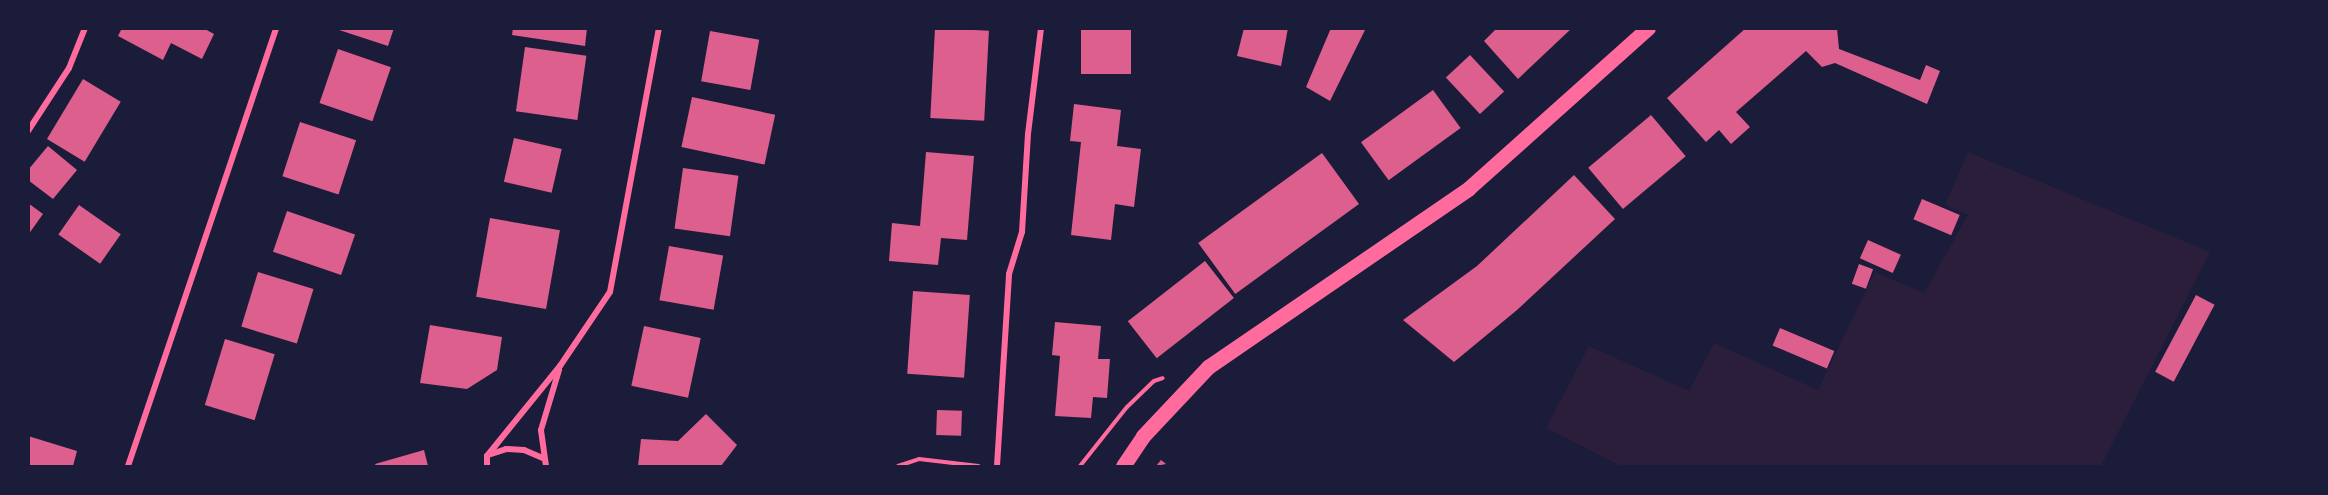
<!DOCTYPE html>
<style>
body{margin:0}
#map{position:relative;width:2328px;height:495px;overflow:hidden;background:#1b1b3a;font-family:"Source Serif 4",serif}
div>[style]{position:absolute}
.green>*{inset:0;background:#2a1e3b}
.building>*{inset:0;background:#dd5f8e;transform-origin:0 0}
.path>*{height:4px;margin:-2px;padding:0 2px;transform-origin:2px;border-radius:2px;background:#ff6b9d}
.minor>*{height:6px;margin:-3px;padding:0 3px;transform-origin:3px;border-radius:3px;background:#ff6b9d}
.primary>*{height:15px;margin:-7.5px;padding:0 7.5px;transform-origin:7.5px;border-radius:7.5px;background:#ff6b9d}
span{translate:-50% -50%;white-space:nowrap;text-align:center;line-height:1.15;-webkit-text-stroke:6px #1b1b3a;paint-order:stroke}
.frame{position:absolute;inset:0;border:30px solid #1b1b3a;pointer-events:none}
</style>
<div id="map">
<div class="green">
<div style="clip-path:polygon(1968px 152px,2210px 252px,2101px 466px,1621px 466px,1546px 428px,1589px 346px,1689px 391px,1714px 343px,1818px 390px,1875px 272px,1924px 293px,1968px 215px,1945px 205px)"></div>
</div>
<div class="building">
<div style="clip-path:polygon(122px 28px,203px 28px,214px 34px,202px 59px,171px 43px,163px 60px,118px 36px)"></div>
<div style="clip-path:polygon(333px 28px,394px 28px,388px 46px)"></div>
<div style="clip-path:polygon(513px 28px,587px 28px,585px 46px,512px 35px)"></div>
<div style="left:935px;top:28px;width:54px;height:90px;rotate:3deg"></div>
<div style="left:1081px;top:28px;width:50px;height:46px"></div>
<div style="clip-path:polygon(1244px 28px,1288px 28px,1281px 66px,1237px 56px)"></div>
<div style="clip-path:polygon(1331px 28px,1366px 28px,1330px 101px,1306px 87px)"></div>
<div style="clip-path:polygon(1497px 28px,1572px 28px,1518px 79px,1484px 41px)"></div>
<div style="clip-path:polygon(1746px 28px,1837px 28px,1839px 49px,1920px 80px,1926px 65px,1940px 71px,1927px 104px,1835px 63px,1822px 67px,1806px 51px,1736px 112px,1750px 127px,1731px 144px,1719px 130px,1706px 142px,1667px 98px)"></div>
<div style="left:710px;top:31px;width:50px;height:51px;rotate:10deg"></div>
<div style="left:525px;top:47px;width:62px;height:65px;rotate:8deg"></div>
<div style="left:338px;top:49px;width:56px;height:57px;rotate:19deg"></div>
<div style="left:1470px;top:55px;width:50px;height:33px;rotate:47deg"></div>
<div style="left:83px;top:79px;width:44px;height:70px;rotate:31deg"></div>
<div style="left:1433px;top:90px;width:47px;height:89px;rotate:54deg"></div>
<div style="left:692px;top:97px;width:85px;height:51px;rotate:12deg"></div>
<div style="clip-path:polygon(1074px 104px,1121px 110px,1117px 146px,1141px 149px,1134px 207px,1115px 204px,1111px 240px,1071px 235px,1081px 142px,1070px 141px)"></div>
<div style="left:1651px;top:115px;width:54px;height:82px;rotate:50deg"></div>
<div style="left:300px;top:122px;width:59px;height:57px;rotate:18deg"></div>
<div style="left:514px;top:138px;width:49px;height:45px;rotate:13deg"></div>
<div style="clip-path:polygon(48px 146px,77px 170px,53px 199px,28px 180px,28px 170px)"></div>
<div style="clip-path:polygon(926px 152px,974px 156px,967px 240px,941px 238px,938px 265px,889px 261px,892px 223px,920px 226px)"></div>
<div style="left:1322px;top:153px;width:63px;height:153px;rotate:54deg"></div>
<div style="left:683px;top:168px;width:56px;height:61px;rotate:8deg"></div>
<div style="clip-path:polygon(1574px 175px,1615px 219px,1517px 310px,1454px 362px,1403px 320px,1477px 266px)"></div>
<div style="left:1922px;top:199px;width:41px;height:22px;rotate:23deg"></div>
<div style="clip-path:polygon(28px 203px,43px 214px,28px 235px)"></div>
<div style="left:79px;top:205px;width:51px;height:36px;rotate:35deg"></div>
<div style="left:287px;top:211px;width:72px;height:43px;rotate:19deg"></div>
<div style="left:490px;top:218px;width:71px;height:80px;rotate:10deg"></div>
<div style="left:1868px;top:240px;width:36px;height:20px;rotate:24deg"></div>
<div style="left:669px;top:246px;width:55px;height:55px;rotate:10deg"></div>
<div style="left:1205px;top:261px;width:47px;height:98px;rotate:52deg"></div>
<div style="left:1859px;top:264px;width:15px;height:21px;rotate:20deg"></div>
<div style="left:258px;top:272px;width:58px;height:57px;rotate:17deg"></div>
<div style="left:913px;top:291px;width:57px;height:83px;rotate:4deg"></div>
<div style="left:2196px;top:295px;width:21px;height:87px;rotate:28deg"></div>
<div style="clip-path:polygon(1055px 322px,1101px 326px,1098px 359px,1110px 359px,1107px 398px,1093px 397px,1091px 418px,1055px 416px,1060px 356px,1052px 355px)"></div>
<div style="clip-path:polygon(430px 325px,502px 337px,497px 370px,467px 389px,420px 383px)"></div>
<div style="left:644px;top:326px;width:58px;height:61px;rotate:12deg"></div>
<div style="left:1780px;top:328px;width:59px;height:19px;rotate:23deg"></div>
<div style="left:225px;top:339px;width:52px;height:69px;rotate:17deg"></div>
<div style="left:937px;top:410px;width:25px;height:25px;rotate:2deg"></div>
<div style="clip-path:polygon(706px 414px,737px 445px,721px 466px,638px 466px,641px 439px,678px 441px)"></div>
<div style="clip-path:polygon(28px 436px,77px 451px,73px 466px,28px 466px)"></div>
<div style="clip-path:polygon(424px 450px,428px 466px,376px 466px,375px 464px)"></div>
<div style="clip-path:polygon(1161px 460px,1166px 464px,1156px 466px)"></div>
</div>
<div class="path">
<div style="left:898px;top:466px;width:22px;rotate:-18deg"></div>
<div style="left:919px;top:459px;width:60px;rotate:6.7deg"></div>
<div style="left:1080px;top:466px;width:75px;rotate:-51.5deg"></div>
<div style="left:1127px;top:407px;width:37px;rotate:-44deg"></div>
<div style="left:1154px;top:381px;width:9px;rotate:-18deg"></div>
</div>
<div class="minor">
<div style="left:28px;top:131px;width:75px;rotate:-56.9deg"></div>
<div style="left:69px;top:68px;width:43px;rotate:-68.2deg"></div>
<div style="left:488px;top:455px;width:19px;rotate:-18deg"></div>
<div style="left:506px;top:449px;width:18px;rotate:3deg"></div>
<div style="left:524px;top:450px;width:21px;rotate:23deg"></div>
<div style="left:128px;top:466px;width:462px;rotate:-71.3deg"></div>
<div style="left:487px;top:466px;width:10px;rotate:-90deg"></div>
<div style="left:487px;top:456px;width:116px;rotate:-51deg"></div>
<div style="left:560px;top:366px;width:89px;rotate:-56deg"></div>
<div style="left:610px;top:292px;width:269px;rotate:-79.5deg"></div>
<div style="left:546px;top:466px;width:36px;rotate:-98deg"></div>
<div style="left:541px;top:430px;width:63px;rotate:-73.3deg"></div>
<div style="left:997px;top:466px;width:192px;rotate:-86.4deg"></div>
<div style="left:1009px;top:274px;width:44px;rotate:-72.8deg"></div>
<div style="left:1022px;top:232px;width:98px;rotate:-86.5deg"></div>
<div style="left:1028px;top:134px;width:107px;rotate:-83deg"></div>
</div>
<div class="primary">
<div style="left:1123px;top:466px;width:36px;rotate:-56deg"></div>
<div style="left:1143px;top:436px;width:95px;rotate:-46.7deg"></div>
<div style="left:1208px;top:367px;width:316px;rotate:-34.4deg"></div>
<div style="left:1469px;top:188px;width:240px;rotate:-41.8deg"></div>
</div>
<div class="frame"></div>
</div>
